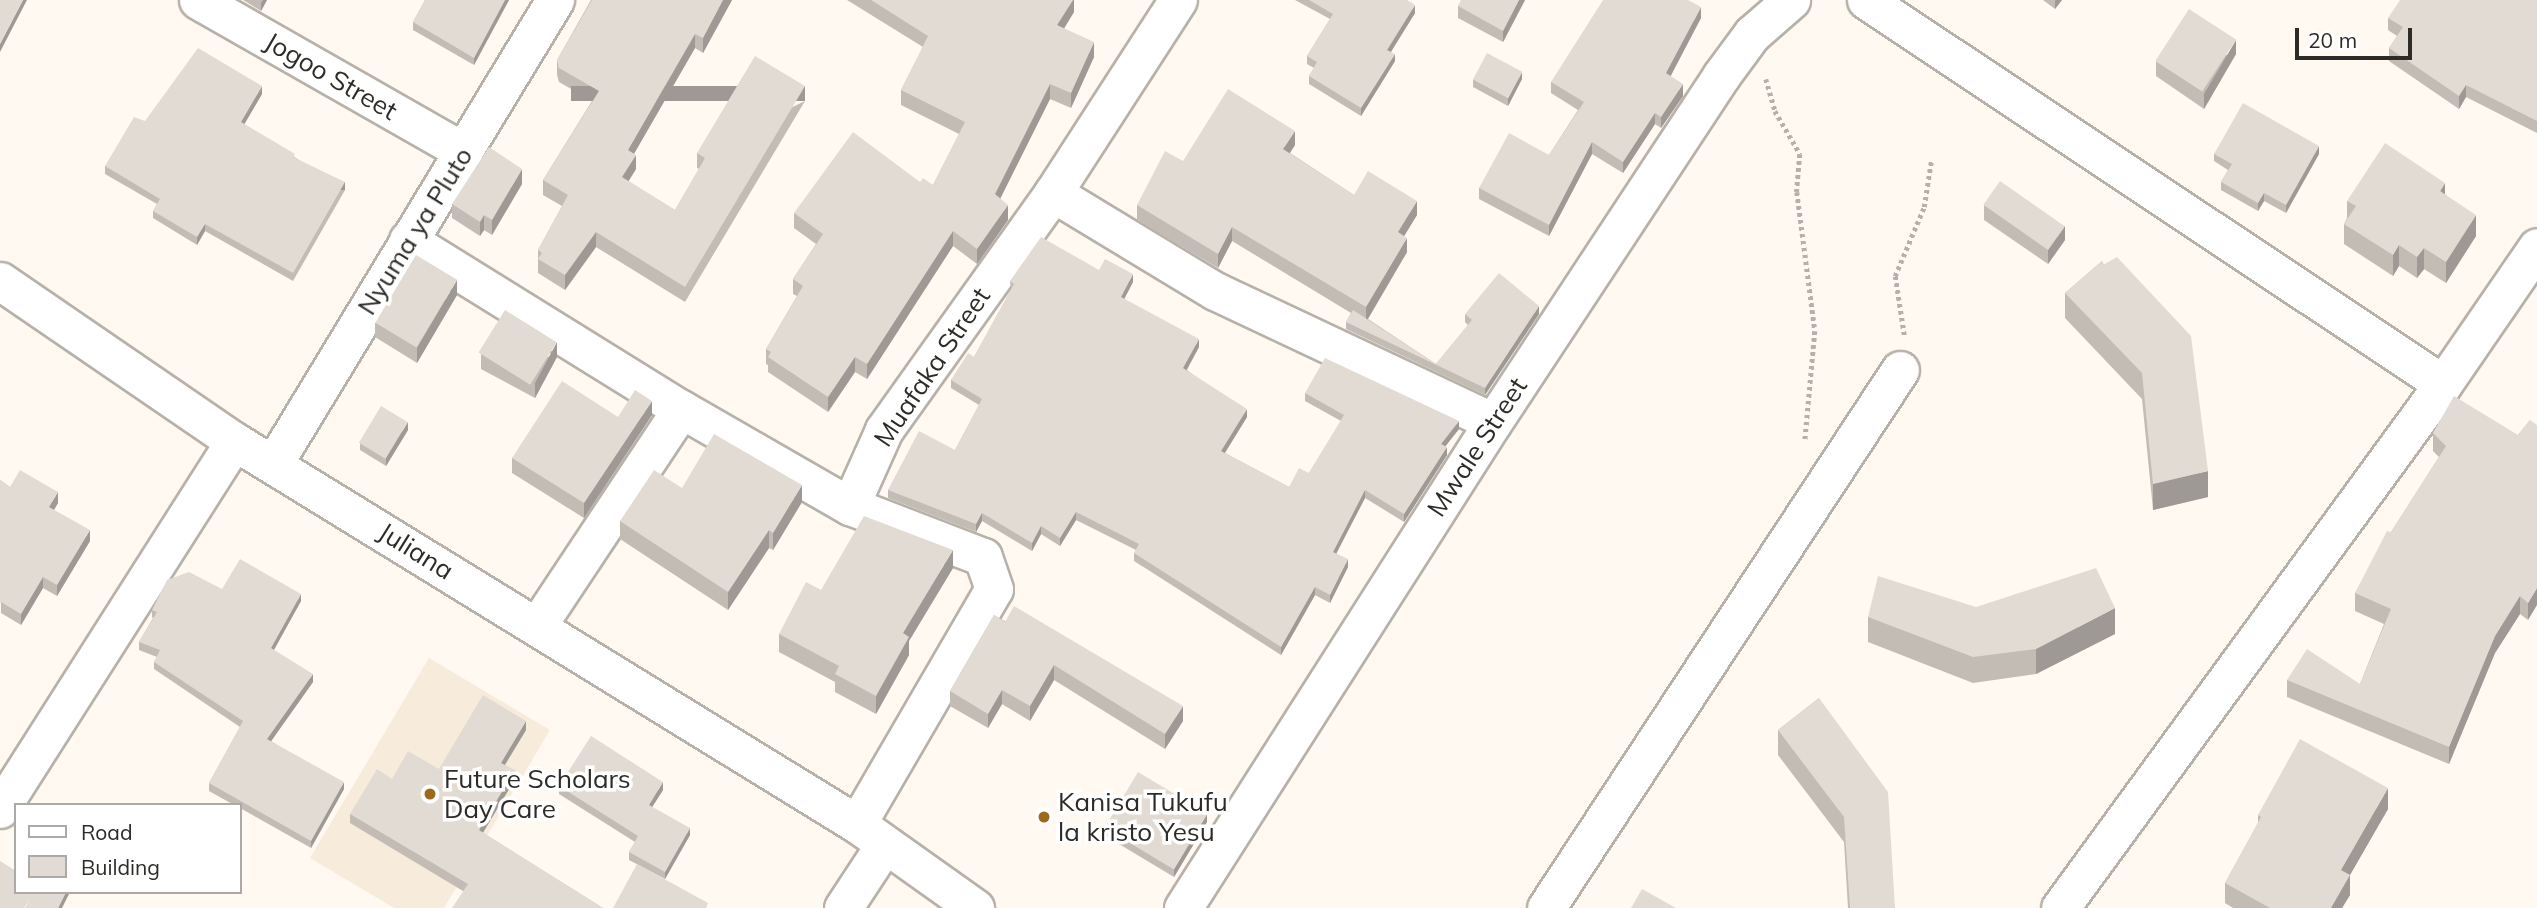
<!DOCTYPE html>
<style>
body{margin:0}
#map{position:relative;width:2537px;height:908px;overflow:hidden;background:#fff9f2;font-family:Mulish,sans-serif}
div>[style]{position:absolute}
.built>*{inset:0;background:#f7ebdc}
.path>*{height:4.5px;margin-top:-2.25px;transform-origin:0;background:repeating-linear-gradient(90deg,#b5b0aa 0 3.5px,transparent 0 7px)}
.roads{filter:drop-shadow(2px 0 #b8b1a9) drop-shadow(-2px 0 #b8b1a9) drop-shadow(0 2px #b8b1a9) drop-shadow(0 -2px #b8b1a9)}
.street>*{height:37px;margin:-18.5px;padding:0 18.5px;transform-origin:18.5px;border-radius:18.5px;background:#fff}
.wall>*{inset:0;background:#c2bcb5}
.shaded-wall>*{inset:0;background:#9e9994;transform-origin:0 0}
.building>*{inset:0;background:#e2dbd3;transform-origin:0 0}
.dots>*{width:19px;height:19px;translate:-50% -50%;box-sizing:border-box;border:4px solid #fff;border-radius:50%}
span{translate:-50% -50%;white-space:nowrap;text-align:center;line-height:1.15;-webkit-text-stroke:7px #fff;paint-order:stroke}
.street-label{font-size:26px;color:#2d2b27}
.poi-label{font-size:26px;color:#2d2b27}
.left{translate:0 -50%;text-align:left}
.legend{position:absolute;left:14px;top:803px;width:228px;height:91px;box-sizing:border-box;background:#fff;border:2px solid #abaaa9;margin:0;padding:9px 12px;list-style:none;font-size:21px;color:#2d2b27}
.legend li{display:flex;align-items:center;gap:14px;height:35px}
.legend b{width:35px;border:2px solid #abaaa9}
.scale{position:absolute;left:2295px;top:28px;width:117px;height:32px;box-sizing:border-box;border:4px solid #2d2b27;border-top:0;padding-left:9px;font-size:21px;line-height:24px;white-space:nowrap;color:#2d2b27;-webkit-text-stroke:5px #fff;paint-order:stroke}
</style>
<div id="map">
<div class="built">
<div style="clip-path:polygon(429px 658px,550px 730px,444px 908px,394px 908px,310px 858px)"></div>
</div>
<div class="path">
<div style="left:1766px;top:79px;width:33px;rotate:74deg"></div>
<div style="left:1775px;top:111px;width:50px;rotate:59.8deg"></div>
<div style="left:1800px;top:154px;width:38px;rotate:95deg"></div>
<div style="left:1797px;top:192px;width:140px;rotate:82.6deg"></div>
<div style="left:1815px;top:331px;width:110px;rotate:95.2deg"></div>
<div style="left:1904px;top:335px;width:60px;rotate:-98.7deg"></div>
<div style="left:1895px;top:276px;width:75px;rotate:-67.2deg"></div>
<div style="left:1924px;top:207px;width:46px;rotate:-81.2deg"></div>
</div>
<div class="roads">
<div class="street">
<div style="left:198px;top:0;width:306px;rotate:29.7deg"></div>
<div style="left:1866px;top:0;width:693px;rotate:33.64deg"></div>
<div style="left:1053px;top:193px;width:189px;rotate:31.2deg"></div>
<div style="left:1215px;top:291px;width:307px;rotate:25.2deg"></div>
<div style="left:408px;top:240px;width:321px;rotate:31.8deg"></div>
<div style="left:681px;top:409px;width:195px;rotate:29.9deg"></div>
<div style="left:0;top:281px;width:283px;rotate:34.4deg"></div>
<div style="left:234px;top:441px;width:731px;rotate:31.58deg"></div>
<div style="left:857px;top:824px;width:145px;rotate:35.4deg"></div>
<div style="left:274px;top:463px;width:542px;rotate:-58.75deg"></div>
<div style="left:537px;top:626px;width:260px;rotate:-56.4deg"></div>
<div style="left:0;top:809px;width:436px;rotate:-57.5deg"></div>
<div style="left:857px;top:824px;width:272px;rotate:-59.8deg"></div>
<div style="left:994px;top:589px;width:34px;rotate:-109deg"></div>
<div style="left:983px;top:557px;width:142px;rotate:-159deg"></div>
<div style="left:850px;top:506px;width:83px;rotate:-65.9deg"></div>
<div style="left:884px;top:430px;width:291px;rotate:-54.5deg"></div>
<div style="left:1053px;top:193px;width:230px;rotate:-57.1deg"></div>
<div style="left:843px;top:908px;width:73px;rotate:-56.7deg"></div>
<div style="left:1183px;top:908px;width:576px;rotate:-57.47deg"></div>
<div style="left:1493px;top:422px;width:414px;rotate:-56.6deg"></div>
<div style="left:1721px;top:76px;width:52px;rotate:-53.6deg"></div>
<div style="left:1752px;top:34px;width:52px;rotate:-41.1deg"></div>
<div style="left:1546px;top:908px;width:644px;rotate:-56.66deg"></div>
<div style="left:2060px;top:908px;width:649px;rotate:-53.84deg"></div>
<div style="left:2443px;top:384px;width:166px;rotate:-55.5deg"></div>
</div>
</div>
<div class="wall">
<div style="clip-path:polygon(243px 0,267px 0,261px 11px)"></div>
<div style="clip-path:polygon(425px 0,509px 0,474px 65px,413px 30px,413px 22px)"></div>
<div style="clip-path:polygon(591px 0,732px 0,703px 53px,695px 48px,634px 154px,636px 169px,628px 181px,675px 210px,699px 169px,697px 168px,697px 153px,805px 101px,685px 302px,596px 247px,565px 290px,538px 273px,538px 250px,562px 206px,543px 195px,543px 180px,592px 101px,559px 82px,557px 75px,557px 60px)"></div>
<div style="clip-path:polygon(847px 0,1074px 0,1074px 12px,1064px 28px,1094px 57px,1071px 108px,1050px 99px,1000px 199px,1008px 220px,977px 264px,953px 246px,867px 379px,855px 372px,828px 412px,768px 372px,768px 365px,766px 364px,766px 349px,797px 296px,793px 294px,793px 279px,816px 244px,794px 228px,794px 213px,920px 182px,933px 185px,959px 134px,901px 105px,901px 90px,923px 47px)"></div>
<div style="clip-path:polygon(1295px 0,1407px 0,1415px 13px,1391px 52px,1395px 61px,1361px 116px,1309px 84px,1309px 76px,1314px 68px,1307px 64px,1307px 56px,1330px 19px)"></div>
<div style="clip-path:polygon(1525px 0,1503px 42px,1458px 18px,1458px 6px)"></div>
<div style="clip-path:polygon(2043px 0,2062px 0,2055px 9px)"></div>
<div style="clip-path:polygon(2537px 0,2537px 133px,2466px 97px,2459px 109px,2389px 61px,2389px 48px,2397px 36px,2388px 30px,2388px 18px)"></div>
<div style="clip-path:polygon(1701px 18px,1670px 76px,1683px 96px,1661px 128px,1655px 124px,1623px 173px,1592px 154px,1549px 236px,1479px 199px,1479px 188px,1549px 155px,1578px 110px,1551px 93px,1551px 82px)"></div>
<div style="clip-path:polygon(2236px 54px,2204px 109px,2156px 76px,2156px 62px)"></div>
<div style="clip-path:polygon(1473px 79px,1522px 79px,1508px 106px,1473px 87px)"></div>
<div style="clip-path:polygon(262px 94px,244px 124px,345px 190px,293px 281px,205px 231px,197px 245px,153px 218px,153px 211px,157px 204px,105px 174px,105px 166px,145px 121px)"></div>
<div style="clip-path:polygon(1295px 145px,1290px 153px,1354px 195px,1417px 215px,1404px 236px,1407px 252px,1368px 319px,1436px 364px,1468px 325px,1465px 322px,1465px 314px,1539px 314px,1485px 395px,1346px 329px,1346px 322px,1351px 313px,1232px 241px,1218px 268px,1137px 220px,1137px 205px,1183px 161px)"></div>
<div style="clip-path:polygon(2214px 154px,2319px 154px,2286px 213px,2264px 201px,2258px 211px,2221px 190px,2221px 182px,2228px 170px,2214px 161px)"></div>
<div style="clip-path:polygon(522px 184px,492px 235px,484px 230px,480px 236px,452px 218px,452px 204px)"></div>
<div style="clip-path:polygon(2445px 194px,2476px 236px,2446px 283px,2424px 269px,2417px 278px,2399px 266px,2393px 276px,2344px 244px,2344px 224px,2347px 218px,2347px 201px)"></div>
<div style="clip-path:polygon(1984px 205px,2065px 240px,2048px 264px,1984px 220px)"></div>
<div style="clip-path:polygon(2102px 261px,2208px 497px,2153px 510px,2142px 399px,2065px 318px,2065px 293px)"></div>
<div style="clip-path:polygon(1099px 270px,1133px 282px,1124px 299px,1199px 347px,1187px 370px,1247px 417px,1225px 453px,1289px 487px,1309px 473px,1341px 421px,1305px 401px,1305px 393px,1459px 429px,1445px 446px,1447px 455px,1404px 522px,1365px 498px,1336px 553px,1348px 567px,1330px 603px,1315px 595px,1281px 655px,1134px 561px,1134px 553px,1136px 550px,1076px 520px,1060px 546px,1041px 534px,1032px 551px,982px 521px,976px 532px,888px 498px,888px 490px,955px 450px,979px 405px,951px 388px,951px 380px,974px 357px,1011px 290px,1010px 281px)"></div>
<div style="clip-path:polygon(457px 295px,417px 363px,375px 337px,375px 323px)"></div>
<div style="clip-path:polygon(481px 354px,557px 357px,535px 398px,481px 369px)"></div>
<div style="clip-path:polygon(652px 415px,584px 518px,512px 473px,512px 458px,618px 417px)"></div>
<div style="clip-path:polygon(2530px 420px,2528px 620px,2520px 614px,2495px 653px,2449px 764px,2287px 697px,2287px 680px,2360px 684px,2384px 624px,2355px 611px,2355px 593px,2391px 532px,2439px 457px,2433px 451px,2433px 433px,2518px 435px)"></div>
<div style="clip-path:polygon(408px 430px,386px 466px,360px 450px,360px 443px)"></div>
<div style="clip-path:polygon(0 480px,10px 487px,58px 503px,54px 510px,90px 541px,57px 596px,43px 588px,21px 625px,1px 613px)"></div>
<div style="clip-path:polygon(682px 488px,802px 502px,773px 550px,769px 548px,728px 610px,620px 539px,620px 521px)"></div>
<div style="clip-path:polygon(953px 568px,909px 641px,909px 655px,876px 714px,835px 692px,835px 682px,779px 652px,779px 634px,821px 590px)"></div>
<div style="clip-path:polygon(222px 589px,301px 601px,274px 650px,313px 682px,271px 741px,344px 789px,311px 848px,240px 808px,240px 805px,234px 805px,209px 791px,209px 783px,240px 727px,154px 669px,154px 662px,157px 657px,139px 650px,139px 642px,153px 618px,152px 617px,152px 610px)"></div>
<div style="clip-path:polygon(1976px 607px,2115px 634px,2036px 674px,1973px 683px,1868px 642px,1868px 617px)"></div>
<div style="clip-path:polygon(994px 615px,1183px 721px,1165px 749px,1054px 680px,1030px 721px,1002px 704px,988px 728px,950px 706px,950px 691px)"></div>
<div style="clip-path:polygon(1819px 698px,1895px 908px,1848px 908px,1844px 842px,1778px 755px,1778px 730px)"></div>
<div style="clip-path:polygon(526px 730px,505px 765px,515px 779px,483px 833px,603px 908px,463px 891px,350px 823px,350px 814px,439px 769px)"></div>
<div style="clip-path:polygon(559px 786px,663px 790px,652px 807px,690px 835px,665px 879px,629px 860px,629px 852px,635px 842px,559px 794px)"></div>
<div style="clip-path:polygon(2388px 809px,2350px 875px,2350px 895px,2342px 908px,2233px 908px,2225px 903px,2225px 883px,2258px 823px,2258px 815px)"></div>
<div style="clip-path:polygon(1207px 822px,1174px 877px,1104px 835px,1104px 827px)"></div>
</div>
<div class="shaded-wall">
<div style="clip-path:polygon(23px 0,27px 0,0 52px,0 44px)"></div>
<div style="clip-path:polygon(263px 0,267px 0,261px 11px,261px 3px)"></div>
<div style="clip-path:polygon(505px 0,509px 0,474px 65px,474px 58px)"></div>
<div style="clip-path:polygon(723px 0,732px 0,703px 53px,703px 38px)"></div>
<div style="clip-path:polygon(1073px 0,1074px 0,1074px 12px,1057px 40px,1057px 25px)"></div>
<div style="clip-path:polygon(1519px 0,1525px 0,1503px 42px,1503px 31px)"></div>
<div style="clip-path:polygon(2056px 0,2062px 0,2055px 9px,2055px 1px)"></div>
<div style="clip-path:polygon(1415px 5px,1415px 13px,1387px 58px,1387px 50px)"></div>
<div style="clip-path:polygon(1701px 7px,1701px 18px,1666px 85px,1666px 73px)"></div>
<div style="clip-path:polygon(695px 34px,695px 48px,628px 164px,628px 150px)"></div>
<div style="clip-path:polygon(2236px 40px,2236px 54px,2204px 109px,2204px 94px)"></div>
<div style="clip-path:polygon(1094px 42px,1094px 57px,1071px 108px,1071px 93px)"></div>
<div style="clip-path:polygon(1395px 54px,1395px 61px,1361px 116px,1361px 108px)"></div>
<div style="clip-path:polygon(1522px 72px,1522px 79px,1508px 106px,1508px 98px)"></div>
<div style="clip-path:polygon(1050px 84px,1050px 99px,995px 209px,995px 194px)"></div>
<div style="clip-path:polygon(1683px 84px,1683px 96px,1661px 128px,1661px 117px)"></div>
<div style="clip-path:polygon(2466px 85px,2466px 97px,2459px 109px,2459px 96px)"></div>
<div style="clip-path:polygon(262px 86px,262px 94px,241px 130px,241px 122px)"></div>
<div style="left:805px;top:86px;width:15px;height:234px;rotate:90deg"></div>
<div style="clip-path:polygon(1655px 113px,1655px 124px,1623px 173px,1623px 162px)"></div>
<div style="clip-path:polygon(1295px 131px,1295px 145px,1283px 163px,1283px 149px)"></div>
<div style="clip-path:polygon(1592px 142px,1592px 154px,1549px 236px,1549px 225px)"></div>
<div style="clip-path:polygon(2319px 146px,2319px 154px,2286px 213px,2286px 205px)"></div>
<div style="clip-path:polygon(636px 155px,636px 169px,622px 192px,622px 177px)"></div>
<div style="clip-path:polygon(522px 169px,522px 184px,492px 235px,492px 220px)"></div>
<div style="left:345px;top:182px;width:8px;height:105px;rotate:90deg"></div>
<div style="clip-path:polygon(2445px 183px,2445px 203px,2440px 191px)"></div>
<div style="clip-path:polygon(2264px 193px,2264px 201px,2258px 211px,2258px 203px)"></div>
<div style="clip-path:polygon(1417px 201px,1417px 215px,1398px 246px,1398px 232px)"></div>
<div style="clip-path:polygon(1008px 205px,1008px 220px,977px 264px,977px 249px)"></div>
<div style="clip-path:polygon(484px 215px,484px 230px,480px 236px,480px 222px)"></div>
<div style="clip-path:polygon(2476px 215px,2476px 236px,2446px 283px,2446px 262px)"></div>
<div style="clip-path:polygon(205px 224px,205px 231px,197px 245px,197px 237px)"></div>
<div style="clip-path:polygon(2065px 226px,2065px 240px,2048px 264px,2048px 250px)"></div>
<div style="clip-path:polygon(1232px 227px,1232px 241px,1218px 268px,1218px 254px)"></div>
<div style="clip-path:polygon(953px 231px,953px 246px,867px 379px,867px 364px)"></div>
<div style="clip-path:polygon(596px 232px,596px 247px,565px 290px,565px 275px)"></div>
<div style="clip-path:polygon(1407px 238px,1407px 252px,1366px 322px,1366px 307px)"></div>
<div style="clip-path:polygon(2399px 245px,2399px 266px,2393px 276px,2393px 255px)"></div>
<div style="clip-path:polygon(2424px 248px,2424px 269px,2417px 278px,2417px 257px)"></div>
<div style="clip-path:polygon(1133px 274px,1133px 282px,1121px 305px,1121px 297px)"></div>
<div style="clip-path:polygon(457px 280px,457px 295px,417px 363px,417px 348px)"></div>
<div style="clip-path:polygon(1539px 306px,1539px 314px,1485px 395px,1485px 388px)"></div>
<div style="clip-path:polygon(1199px 339px,1199px 347px,1183px 376px,1183px 368px)"></div>
<div style="clip-path:polygon(557px 342px,557px 357px,535px 398px,535px 383px)"></div>
<div style="clip-path:polygon(855px 357px,855px 372px,828px 412px,828px 397px)"></div>
<div style="clip-path:polygon(652px 401px,652px 415px,584px 518px,584px 503px)"></div>
<div style="clip-path:polygon(1247px 409px,1247px 417px,1221px 459px,1221px 451px)"></div>
<div style="clip-path:polygon(1459px 421px,1459px 429px,1441px 452px,1441px 444px)"></div>
<div style="clip-path:polygon(408px 422px,408px 430px,386px 466px,386px 458px)"></div>
<div style="clip-path:polygon(1447px 447px,1447px 455px,1404px 522px,1404px 514px)"></div>
<div style="clip-path:polygon(2208px 471px,2208px 497px,2153px 510px,2153px 484px)"></div>
<div style="clip-path:polygon(802px 485px,802px 502px,773px 550px,773px 533px)"></div>
<div style="clip-path:polygon(1365px 490px,1365px 498px,1333px 560px,1333px 552px)"></div>
<div style="clip-path:polygon(58px 492px,58px 503px,49px 518px,49px 507px)"></div>
<div style="clip-path:polygon(1076px 512px,1076px 520px,1060px 546px,1060px 538px)"></div>
<div style="clip-path:polygon(982px 513px,982px 521px,976px 532px,976px 524px)"></div>
<div style="clip-path:polygon(1041px 526px,1041px 534px,1032px 551px,1032px 543px)"></div>
<div style="clip-path:polygon(90px 530px,90px 541px,57px 596px,57px 585px)"></div>
<div style="clip-path:polygon(769px 530px,769px 548px,728px 610px,728px 592px)"></div>
<div style="clip-path:polygon(953px 550px,953px 568px,909px 641px,909px 655px,876px 714px,876px 696px,903px 633px)"></div>
<div style="clip-path:polygon(1348px 559px,1348px 567px,1330px 603px,1330px 595px)"></div>
<div style="clip-path:polygon(43px 577px,43px 588px,21px 625px,21px 614px)"></div>
<div style="clip-path:polygon(1315px 587px,1315px 595px,1281px 655px,1281px 647px)"></div>
<div style="clip-path:polygon(2537px 588px,2537px 605px,2528px 620px,2528px 603px)"></div>
<div style="clip-path:polygon(301px 594px,301px 601px,271px 655px,271px 648px)"></div>
<div style="clip-path:polygon(2520px 596px,2520px 614px,2495px 653px,2449px 764px,2449px 747px,2495px 636px)"></div>
<div style="clip-path:polygon(2115px 608px,2115px 634px,2036px 674px,2036px 649px)"></div>
<div style="clip-path:polygon(1054px 665px,1054px 680px,1030px 721px,1030px 706px)"></div>
<div style="clip-path:polygon(313px 674px,313px 682px,267px 747px,267px 739px)"></div>
<div style="clip-path:polygon(1002px 690px,1002px 704px,988px 728px,988px 714px)"></div>
<div style="clip-path:polygon(1183px 706px,1183px 721px,1165px 749px,1165px 734px)"></div>
<div style="clip-path:polygon(526px 721px,526px 730px,501px 771px,501px 763px)"></div>
<div style="clip-path:polygon(515px 770px,515px 779px,479px 839px,479px 830px)"></div>
<div style="clip-path:polygon(344px 782px,344px 789px,311px 848px,311px 841px)"></div>
<div style="clip-path:polygon(663px 782px,663px 790px,649px 812px,649px 805px)"></div>
<div style="clip-path:polygon(2388px 788px,2388px 809px,2350px 875px,2350px 895px,2342px 908px,2331px 908px,2341px 870px)"></div>
<div style="clip-path:polygon(1207px 814px,1207px 822px,1174px 877px,1174px 869px)"></div>
<div style="clip-path:polygon(690px 828px,690px 835px,665px 879px,665px 872px)"></div>
<div style="clip-path:polygon(66px 892px,70px 892px,62px 908px,58px 908px)"></div>
</div>
<div class="building">
<div style="clip-path:polygon(0 0,23px 0,0 44px)"></div>
<div style="clip-path:polygon(425px 0,505px 0,474px 58px,413px 22px)"></div>
<div style="clip-path:polygon(592px 0,723px 0,703px 38px,695px 34px,628px 150px,636px 155px,622px 177px,675px 210px,705px 158px,697px 153px,755px 56px,805px 86px,685px 287px,596px 232px,565px 275px,538px 259px,542px 253px,538px 250px,568px 195px,543px 180px,599px 91px,559px 68px,557px 60px)"></div>
<div style="clip-path:polygon(871px 0,1073px 0,1057px 25px,1094px 42px,1071px 93px,1050px 84px,995px 194px,1008px 205px,977px 249px,953px 231px,867px 364px,855px 357px,828px 397px,768px 357px,771px 352px,766px 349px,803px 286px,793px 279px,823px 234px,794px 213px,853px 132px,920px 182px,923px 178px,933px 185px,965px 122px,901px 90px,928px 36px)"></div>
<div style="clip-path:polygon(1309px 0,1407px 0,1415px 5px,1387px 50px,1395px 54px,1361px 108px,1309px 76px,1317px 62px,1307px 56px,1333px 14px)"></div>
<div style="clip-path:polygon(1461px 0,1519px 0,1503px 31px,1458px 6px)"></div>
<div style="clip-path:polygon(1603px 0,1688px 0,1701px 7px,1666px 73px,1683px 84px,1661px 117px,1655px 113px,1623px 162px,1592px 142px,1549px 225px,1479px 188px,1509px 133px,1549px 155px,1584px 102px,1551px 82px)"></div>
<div style="clip-path:polygon(2400px 0,2537px 0,2537px 121px,2466px 85px,2459px 96px,2389px 48px,2403px 27px,2388px 18px)"></div>
<div style="left:2189px;top:9px;width:56px;height:62px;rotate:33deg"></div>
<div style="clip-path:polygon(198px 48px,262px 86px,241px 122px,295px 154px,293px 157px,345px 182px,293px 273px,205px 224px,197px 237px,153px 211px,160px 199px,105px 166px,134px 117px,145px 121px)"></div>
<div style="left:1487px;top:53px;width:40px;height:30px;rotate:28deg"></div>
<div style="clip-path:polygon(1228px 89px,1295px 131px,1283px 149px,1354px 195px,1368px 171px,1417px 201px,1398px 232px,1407px 238px,1366px 307px,1232px 227px,1218px 254px,1137px 205px,1165px 151px,1183px 161px)"></div>
<div style="clip-path:polygon(2243px 103px,2319px 146px,2286px 205px,2264px 193px,2258px 203px,2221px 182px,2232px 164px,2214px 154px)"></div>
<div style="clip-path:polygon(2385px 143px,2445px 183px,2440px 191px,2476px 215px,2446px 262px,2424px 248px,2417px 257px,2399px 245px,2393px 255px,2344px 224px,2356px 206px,2347px 201px)"></div>
<div style="clip-path:polygon(489px 147px,522px 169px,492px 220px,484px 215px,480px 222px,452px 204px)"></div>
<div style="left:2000px;top:181px;width:79px;height:29px;rotate:35deg"></div>
<div style="clip-path:polygon(1041px 237px,1099px 270px,1105px 259px,1133px 274px,1121px 297px,1199px 339px,1183px 368px,1247px 409px,1221px 451px,1289px 487px,1299px 468px,1309px 473px,1344px 415px,1305px 393px,1325px 358px,1459px 421px,1441px 444px,1447px 447px,1404px 514px,1365px 490px,1333px 552px,1348px 559px,1330px 595px,1315px 587px,1281px 647px,1134px 553px,1139px 544px,1076px 512px,1060px 538px,1041px 526px,1032px 543px,982px 513px,976px 524px,888px 490px,919px 431px,955px 450px,982px 399px,951px 380px,968px 353px,974px 357px,1014px 284px,1010px 281px)"></div>
<div style="left:416px;top:255px;width:48px;height:79px;rotate:31deg"></div>
<div style="clip-path:polygon(2117px 257px,2191px 336px,2208px 471px,2153px 484px,2142px 373px,2065px 293px,2102px 261px,2103px 265px)"></div>
<div style="clip-path:polygon(1499px 273px,1539px 306px,1485px 388px,1346px 322px,1353px 310px,1436px 364px,1472px 320px,1465px 314px)"></div>
<div style="left:505px;top:310px;width:61px;height:50px;rotate:32deg"></div>
<div style="clip-path:polygon(562px 381px,618px 417px,635px 390px,652px 401px,584px 503px,512px 458px)"></div>
<div style="clip-path:polygon(2454px 396px,2518px 435px,2530px 420px,2537px 425px,2537px 588px,2528px 603px,2520px 596px,2495px 636px,2449px 747px,2287px 680px,2307px 649px,2360px 684px,2391px 609px,2355px 593px,2387px 531px,2391px 532px,2446px 446px,2433px 433px)"></div>
<div style="left:381px;top:406px;width:31px;height:43px;rotate:31deg"></div>
<div style="clip-path:polygon(714px 434px,802px 485px,773px 533px,769px 530px,728px 592px,620px 521px,654px 470px,682px 488px)"></div>
<div style="clip-path:polygon(20px 470px,58px 492px,49px 507px,90px 530px,57px 585px,43px 577px,21px 614px,1px 602px,0 603px,0 480px,10px 487px)"></div>
<div style="clip-path:polygon(864px 516px,953px 550px,903px 633px,909px 637px,876px 696px,835px 674px,839px 666px,779px 634px,806px 582px,821px 590px)"></div>
<div style="clip-path:polygon(240px 559px,301px 594px,271px 648px,313px 674px,267px 739px,344px 782px,311px 841px,209px 783px,243px 721px,154px 662px,160px 650px,139px 642px,157px 612px,152px 610px,167px 580px,189px 572px,222px 589px)"></div>
<div style="clip-path:polygon(2096px 568px,2115px 608px,2036px 649px,1973px 657px,1868px 617px,1878px 576px,1976px 607px)"></div>
<div style="clip-path:polygon(1014px 606px,1183px 706px,1165px 734px,1054px 665px,1030px 706px,1002px 690px,988px 714px,950px 691px,994px 615px,1005px 622px)"></div>
<div style="clip-path:polygon(483px 695px,526px 721px,501px 763px,515px 770px,479px 830px,603px 908px,452px 908px,468px 884px,350px 814px,377px 769px,392px 779px,408px 751px,439px 769px)"></div>
<div style="clip-path:polygon(1819px 698px,1888px 792px,1895px 908px,1850px 908px,1844px 817px,1778px 730px)"></div>
<div style="clip-path:polygon(591px 736px,663px 782px,649px 805px,690px 828px,665px 872px,629px 852px,638px 836px,559px 786px)"></div>
<div style="clip-path:polygon(2300px 739px,2388px 788px,2341px 870px,2350px 875px,2331px 908px,2270px 908px,2225px 883px,2261px 817px,2258px 815px)"></div>
<div style="left:1138px;top:772px;width:81px;height:65px;rotate:31deg"></div>
<div style="clip-path:polygon(0 861px,16px 871px,16px 892px,66px 892px,58px 908px,25px 908px,30px 899px,24px 908px,0 908px)"></div>
<div style="clip-path:polygon(637px 864px,708px 903px,706px 908px,613px 908px)"></div>
<div style="clip-path:polygon(1642px 889px,1676px 908px,1631px 908px)"></div>
</div>
<div class="dots">
<div style="left:430px;top:794px;background:#9b6a1d"></div>
<div style="left:1044px;top:817px;background:#9b6a1d"></div>
</div>
<div class="street-label">
<span style="left:331px;top:76px;rotate:30deg">Jogoo Street</span>
<span style="left:415px;top:231px;rotate:-58deg">Nyuma ya Pluto</span>
<span style="left:932px;top:367px;rotate:-56deg">Muafaka Street</span>
<span style="left:1477px;top:447px;rotate:-57deg">Mwale Street</span>
<span style="left:416px;top:551px;rotate:32deg">Juliana</span>
</div>
<div class="poi-label">
<span class="left" style="left:444px;top:794px">Future Scholars<br>Day Care</span>
<span class="left" style="left:1058px;top:817px">Kanisa Tukufu<br>la kristo Yesu</span>
</div>
<ul class="legend">
<li><b style="height:9px;background:#fff"></b>Road</li>
<li><b style="height:19px;background:#e2dbd3"></b>Building</li>
</ul>
<div class="scale">20 m</div>
</div>
